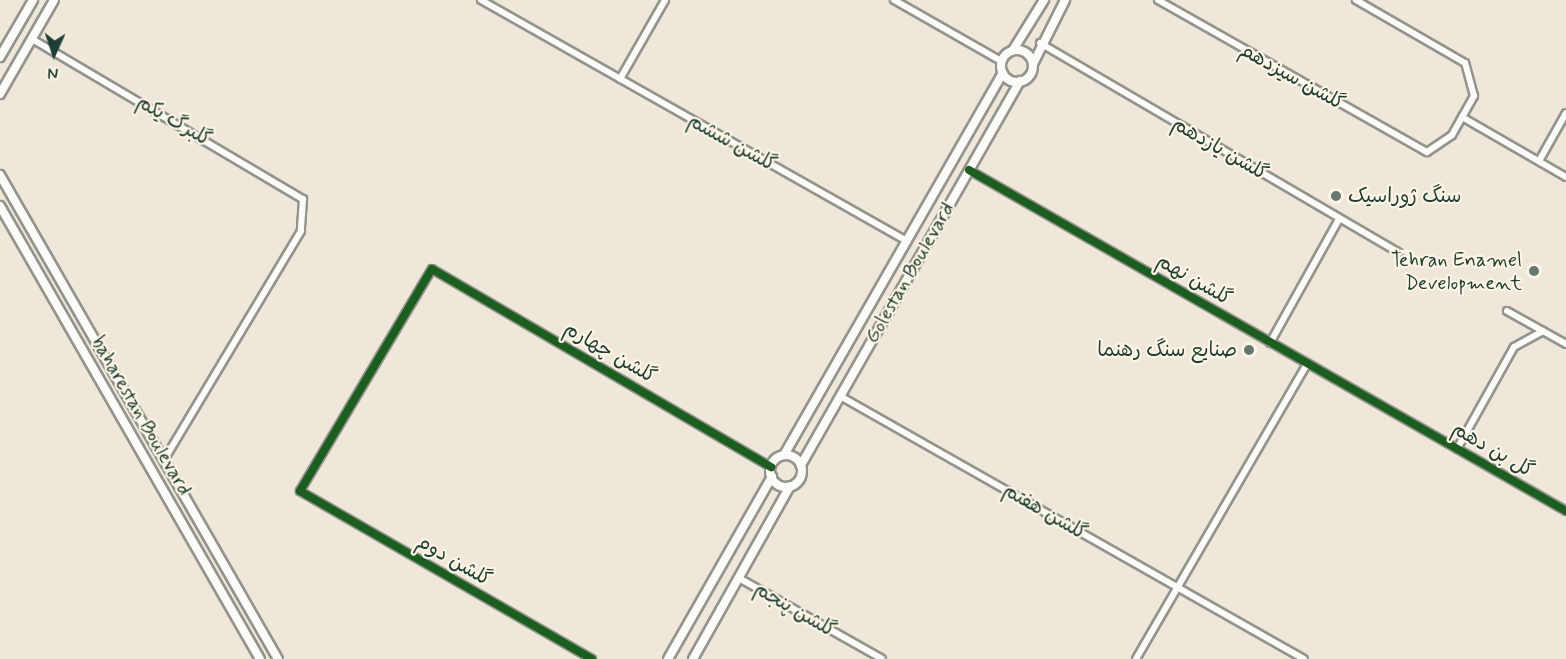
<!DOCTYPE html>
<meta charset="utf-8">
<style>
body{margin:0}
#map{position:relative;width:1566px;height:659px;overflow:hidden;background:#efe7da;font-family:Mynerve,"Playpen Sans Arabic",sans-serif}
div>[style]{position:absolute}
.roads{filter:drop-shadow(2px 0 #93948c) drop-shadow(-2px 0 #93948c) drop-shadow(0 2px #93948c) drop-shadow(0 -2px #93948c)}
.minor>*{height:6px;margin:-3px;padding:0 3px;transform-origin:3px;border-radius:3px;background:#fdfbf9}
.tertiary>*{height:8px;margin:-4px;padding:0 4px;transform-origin:4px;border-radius:4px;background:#fdfbf9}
.tertiary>.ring{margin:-4px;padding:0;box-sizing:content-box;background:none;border:8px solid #fdfbf9;border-radius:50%}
.cycleway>*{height:8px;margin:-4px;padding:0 4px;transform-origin:4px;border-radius:4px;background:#1b5e20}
.dots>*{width:16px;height:16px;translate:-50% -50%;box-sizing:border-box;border:3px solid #fcf5e5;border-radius:50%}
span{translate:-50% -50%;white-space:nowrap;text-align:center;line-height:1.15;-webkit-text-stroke:4.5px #fcf5e5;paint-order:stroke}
.street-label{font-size:20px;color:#1f3d34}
.poi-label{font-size:20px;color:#1f3d34}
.left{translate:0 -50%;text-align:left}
.right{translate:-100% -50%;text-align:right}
.north{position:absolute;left:24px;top:24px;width:60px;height:60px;-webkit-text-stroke:4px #fcf5e5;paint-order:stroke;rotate:183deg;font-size:16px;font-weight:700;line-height:24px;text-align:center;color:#1f3d34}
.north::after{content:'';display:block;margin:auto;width:21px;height:27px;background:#1f3d34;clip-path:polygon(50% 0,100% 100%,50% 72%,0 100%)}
</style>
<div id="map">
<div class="roads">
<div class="minor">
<div style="left:481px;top:0;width:489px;rotate:29.5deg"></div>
<div style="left:894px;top:0;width:123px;rotate:29.7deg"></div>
<div style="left:1158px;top:0;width:309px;rotate:29.5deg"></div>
<div style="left:1427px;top:152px;width:30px;rotate:-34deg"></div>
<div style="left:1452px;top:135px;width:45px;rotate:-60.6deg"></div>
<div style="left:1474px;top:96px;width:34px;rotate:-105deg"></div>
<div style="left:1465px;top:63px;width:126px;rotate:-150deg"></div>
<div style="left:32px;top:39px;width:315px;rotate:30.6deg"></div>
<div style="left:303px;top:199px;width:32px;rotate:94deg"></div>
<div style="left:301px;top:231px;width:263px;rotate:120.9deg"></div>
<div style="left:1040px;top:43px;width:416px;rotate:30.3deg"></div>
<div style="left:620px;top:79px;width:91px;rotate:-60.3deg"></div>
<div style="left:1462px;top:117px;width:120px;rotate:30deg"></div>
<div style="left:1539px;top:161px;width:55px;rotate:-60.6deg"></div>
<div style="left:969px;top:170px;width:688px;rotate:29.73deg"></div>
<div style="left:1507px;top:311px;width:68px;rotate:29.2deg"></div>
<div style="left:1270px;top:343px;width:142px;rotate:-60.9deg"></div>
<div style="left:840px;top:396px;width:533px;rotate:29.55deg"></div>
<div style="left:1457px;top:449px;width:117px;rotate:-60.8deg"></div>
<div style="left:1514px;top:347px;width:33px;rotate:-29deg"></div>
<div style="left:739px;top:578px;width:164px;rotate:29.5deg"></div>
<div style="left:592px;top:659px;width:337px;rotate:-150.1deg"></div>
<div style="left:300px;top:491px;width:258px;rotate:-59.3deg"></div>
<div style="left:432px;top:269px;width:393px;rotate:30.3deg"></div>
<div style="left:1136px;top:659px;width:341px;rotate:-59.9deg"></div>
</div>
<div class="tertiary">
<div style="left:1013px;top:50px;width:59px;rotate:-58.2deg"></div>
<div class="ring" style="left:1001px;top:50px;width:24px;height:24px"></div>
<div style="left:0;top:57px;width:66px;rotate:-59.9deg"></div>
<div style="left:1033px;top:64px;width:72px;rotate:-63.4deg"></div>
<div style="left:0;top:94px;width:108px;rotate:-60.1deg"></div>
<div style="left:0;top:175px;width:558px;rotate:60.13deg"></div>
<div style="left:0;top:206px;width:522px;rotate:60.15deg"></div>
<div style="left:784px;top:455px;width:440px;rotate:-60.2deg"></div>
<div class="ring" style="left:770px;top:455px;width:24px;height:24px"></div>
<div style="left:801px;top:465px;width:442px;rotate:-60.3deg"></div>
<div style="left:668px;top:659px;width:210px;rotate:-60.3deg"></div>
<div style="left:693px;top:659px;width:198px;rotate:-60.7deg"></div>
</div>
</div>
<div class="cycleway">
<div style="left:969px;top:170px;width:688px;rotate:29.73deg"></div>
<div style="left:592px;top:659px;width:337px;rotate:-150.1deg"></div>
<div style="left:300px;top:491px;width:258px;rotate:-59.3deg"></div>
<div style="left:432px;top:269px;width:393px;rotate:30.3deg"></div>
</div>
<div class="dots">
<div style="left:1336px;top:196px;background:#68786e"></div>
<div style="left:1534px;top:271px;background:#68786e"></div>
<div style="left:1249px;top:350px;background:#68786e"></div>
</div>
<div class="street-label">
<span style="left:1292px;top:77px;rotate:29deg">گلشن سیزدهم</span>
<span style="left:174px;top:121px;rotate:30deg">گلبرگ یکم</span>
<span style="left:732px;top:143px;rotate:29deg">گلشن ششم</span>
<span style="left:1220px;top:149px;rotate:30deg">گلشن یازدهم</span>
<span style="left:910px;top:273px;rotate:-60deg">Golestan Boulevard</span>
<span style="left:1194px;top:280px;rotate:30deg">گلشن نهم</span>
<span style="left:610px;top:353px;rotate:30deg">گلشن چهارم</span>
<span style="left:141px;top:416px;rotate:60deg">baharestan Boulevard</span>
<span style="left:1493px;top:450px;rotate:30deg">گل بن دهم</span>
<span style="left:1045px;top:512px;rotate:30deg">گلشن هفتم</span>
<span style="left:454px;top:561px;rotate:30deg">گلشن دوم</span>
<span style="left:795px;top:610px;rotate:30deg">گلشن پنجم</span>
</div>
<div class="poi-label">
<span class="left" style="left:1348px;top:196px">سنگ ژوراسیک</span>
<span class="right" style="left:1522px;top:272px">Tehran Enamel<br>Development</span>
<span class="right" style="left:1237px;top:350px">صنایع سنگ رهنما</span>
</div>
<div class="north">N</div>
</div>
